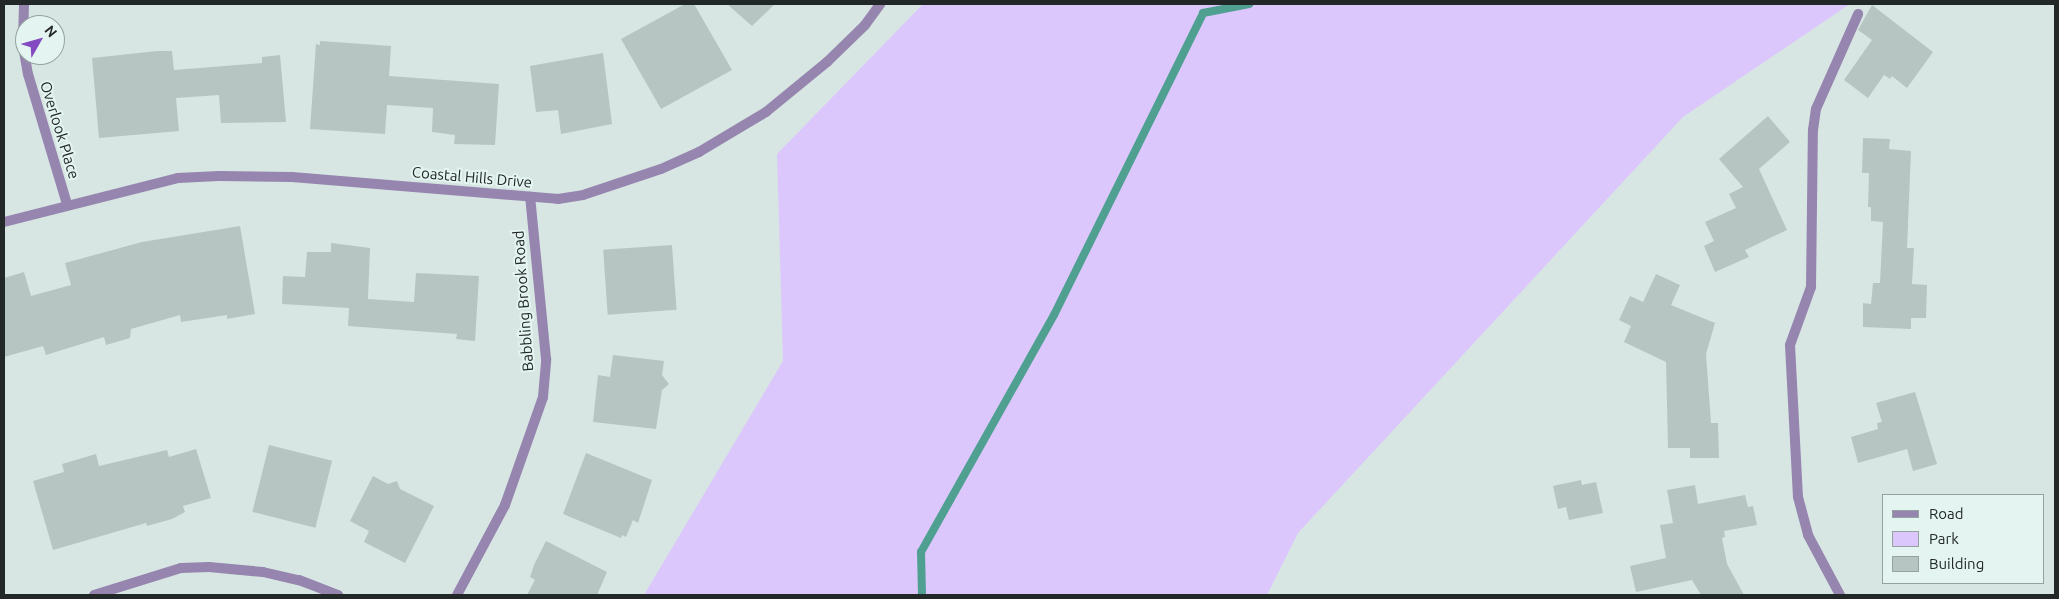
<!DOCTYPE html>
<style>
body{margin:0}
#map{position:relative;width:2059px;height:599px;overflow:hidden;background:#d7e6e3;font-family:Ubuntu,sans-serif}
div>[style]{position:absolute}
.green>*{inset:0;background:#dcc7fc}
.stream>*{height:8px;margin:-4px;padding:0 4px;transform-origin:4px;border-radius:4px;background:#4fa091}
.building>*{inset:0;background:#b6c5c2;transform-origin:0 0}
.lane>*{height:10px;margin:-5px;padding:0 5px;transform-origin:5px;border-radius:5px;background:#9685af}
.street>*{height:10px;margin:-5px;padding:0 5px;transform-origin:5px;border-radius:5px;background:#9685af}
span{translate:-50% -50%;white-space:nowrap;text-align:center;line-height:1.15;-webkit-text-stroke:4px #e4f4f0;paint-order:stroke}
.street-label{font-size:15px;color:#222827}
.frame{position:absolute;inset:0;border:5px solid #222827;pointer-events:none}
.legend{position:absolute;left:1882px;top:494px;width:162px;height:90px;box-sizing:border-box;background:#e4f4f0;border:1px solid #96a2a0;margin:0;padding:6px 9px;list-style:none;font-size:15px;color:#222827}
.legend li{display:flex;align-items:center;gap:10px;height:25px}
.legend b{width:25px;border:1px solid #96a2a0}
.north{position:absolute;left:15px;top:15px;width:50px;height:50px;box-sizing:border-box;background:#e4f4f0;border:1px solid #96a2a0;border-radius:50%;rotate:52deg;font-size:14px;font-weight:700;line-height:20px;text-align:center;color:#222827}
.north::after{content:'';display:block;margin:auto;width:18px;height:22px;background:#844ac1;clip-path:polygon(50% 0,100% 100%,50% 72%,0 100%)}
</style>
<div id="map">
<div class="green">
<div style="clip-path:polygon(923px 4px,1850px 4px,1683px 117px,1298px 533px,1267px 595px,644px 595px,783px 361px,777px 154px)"></div>
</div>
<div class="stream">
<div style="left:922px;top:595px;width:43px;rotate:-91.3deg"></div>
<div style="left:921px;top:552px;width:272px;rotate:-60.7deg"></div>
<div style="left:1054px;top:315px;width:337px;rotate:-63.7deg"></div>
<div style="left:1203px;top:13px;width:47px;rotate:-11.1deg"></div>
</div>
<div class="building">
<div style="clip-path:polygon(685px 4px,694px 4px,732px 70px,661px 109px,621px 39px)"></div>
<div style="clip-path:polygon(727px 4px,775px 4px,752px 26px)"></div>
<div style="clip-path:polygon(1872px 5px,1933px 52px,1907px 88px,1892px 76px,1890px 79px,1884px 75px,1868px 98px,1844px 80px,1872px 40px,1858px 30px)"></div>
<div style="clip-path:polygon(320px 41px,391px 46px,389px 76px,499px 84px,495px 145px,454px 144px,455px 135px,432px 132px,433px 108px,387px 105px,385px 134px,310px 129px,316px 44px,320px 45px)"></div>
<div style="clip-path:polygon(157px 51px,172px 51px,174px 70px,262px 63px,262px 57px,280px 55px,286px 122px,221px 123px,219px 95px,176px 98px,179px 131px,99px 138px,92px 58px)"></div>
<div style="clip-path:polygon(603px 53px,612px 124px,561px 134px,558px 110px,536px 112px,530px 66px)"></div>
<div style="clip-path:polygon(1768px 116px,1790px 142px,1759px 169px,1787px 230px,1745px 250px,1749px 257px,1715px 272px,1704px 246px,1714px 241px,1705px 222px,1736px 208px,1729px 194px,1743px 187px,1719px 159px)"></div>
<div style="clip-path:polygon(1863px 138px,1890px 139px,1889px 149px,1911px 151px,1907px 248px,1914px 248px,1912px 284px,1927px 285px,1926px 318px,1911px 318px,1911px 329px,1863px 327px,1863px 303px,1871px 304px,1873px 283px,1880px 283px,1883px 222px,1871px 221px,1871px 207px,1868px 207px,1869px 173px,1862px 173px)"></div>
<div style="clip-path:polygon(240px 226px,255px 314px,227px 319px,227px 315px,181px 322px,180px 315px,131px 329px,130px 338px,106px 345px,104px 337px,46px 355px,43px 346px,4px 357px,4px 278px,24px 272px,31px 296px,71px 285px,65px 263px,142px 242px)"></div>
<div style="clip-path:polygon(331px 243px,370px 248px,368px 299px,414px 302px,416px 273px,479px 276px,475px 341px,456px 339px,457px 334px,348px 326px,349px 308px,282px 304px,283px 276px,305px 277px,307px 252px,331px 252px)"></div>
<div style="left:672px;top:245px;width:65px;height:69px;rotate:86deg"></div>
<div style="clip-path:polygon(1656px 274px,1680px 285px,1671px 305px,1715px 323px,1706px 354px,1711px 423px,1718px 423px,1719px 458px,1690px 458px,1690px 448px,1668px 448px,1666px 362px,1624px 342px,1631px 326px,1619px 320px,1630px 296px,1643px 302px)"></div>
<div style="clip-path:polygon(613px 355px,664px 361px,662px 375px,669px 384px,662px 390px,656px 429px,593px 422px,598px 375px,610px 377px)"></div>
<div style="clip-path:polygon(1915px 392px,1937px 464px,1913px 471px,1907px 449px,1858px 463px,1851px 437px,1878px 429px,1877px 423px,1882px 422px,1876px 403px)"></div>
<div style="left:269px;top:445px;width:65px;height:69px;rotate:14deg"></div>
<div style="clip-path:polygon(196px 449px,211px 498px,183px 506px,185px 512px,172px 519px,147px 526px,146px 523px,53px 550px,33px 481px,64px 472px,62px 464px,96px 454px,99px 466px,167px 450px,169px 457px)"></div>
<div style="clip-path:polygon(586px 453px,652px 480px,638px 523px,633px 520px,626px 537px,622px 535px,621px 538px,563px 514px)"></div>
<div style="clip-path:polygon(373px 476px,388px 484px,397px 481px,400px 489px,434px 506px,405px 563px,364px 542px,369px 531px,350px 521px)"></div>
<div style="clip-path:polygon(1581px 480px,1582px 485px,1596px 482px,1603px 513px,1569px 520px,1566px 507px,1558px 509px,1553px 486px)"></div>
<div style="clip-path:polygon(1695px 485px,1698px 504px,1745px 495px,1748px 507px,1753px 506px,1757px 525px,1724px 531px,1725px 537px,1722px 538px,1727px 564px,1744px 595px,1701px 595px,1692px 580px,1636px 592px,1630px 566px,1666px 558px,1660px 525px,1673px 523px,1667px 490px)"></div>
<div style="clip-path:polygon(546px 541px,607px 572px,597px 595px,527px 595px,535px 580px,530px 577px,534px 565px)"></div>
</div>
<div class="lane">
<div style="left:1790px;top:345px;width:62px;rotate:-70.1deg"></div>
<div style="left:1811px;top:287px;width:157px;rotate:-89.3deg"></div>
<div style="left:1813px;top:130px;width:21px;rotate:-82deg"></div>
<div style="left:1816px;top:109px;width:104px;rotate:-66.1deg"></div>
</div>
<div class="street">
<div style="left:24px;top:4px;width:42px;rotate:91.4deg"></div>
<div style="left:23px;top:46px;width:28px;rotate:80deg"></div>
<div style="left:28px;top:74px;width:136px;rotate:73.3deg"></div>
<div style="left:4px;top:222px;width:179px;rotate:-14.2deg"></div>
<div style="left:178px;top:178px;width:41px;rotate:-2.8deg"></div>
<div style="left:219px;top:176px;width:73px;rotate:0.8deg"></div>
<div style="left:292px;top:177px;width:267px;rotate:4.7deg"></div>
<div style="left:558px;top:199px;width:25px;rotate:-9deg"></div>
<div style="left:583px;top:195px;width:82px;rotate:-18.4deg"></div>
<div style="left:661px;top:169px;width:42px;rotate:-24.1deg"></div>
<div style="left:699px;top:152px;width:78px;rotate:-30.8deg"></div>
<div style="left:766px;top:112px;width:79px;rotate:-39.3deg"></div>
<div style="left:827px;top:62px;width:53px;rotate:-44.2deg"></div>
<div style="left:865px;top:25px;width:26px;rotate:-54deg"></div>
<div style="left:1790px;top:345px;width:152px;rotate:87deg"></div>
<div style="left:1798px;top:497px;width:39px;rotate:75deg"></div>
<div style="left:1808px;top:535px;width:68px;rotate:61.9deg"></div>
<div style="left:94px;top:595px;width:91px;rotate:-17.2deg"></div>
<div style="left:181px;top:568px;width:28px;rotate:-2deg"></div>
<div style="left:209px;top:567px;width:54px;rotate:5.3deg"></div>
<div style="left:263px;top:572px;width:37px;rotate:13deg"></div>
<div style="left:299px;top:580px;width:42px;rotate:21deg"></div>
<div style="left:457px;top:595px;width:102px;rotate:-61.9deg"></div>
<div style="left:505px;top:505px;width:114px;rotate:-70.6deg"></div>
<div style="left:543px;top:397px;width:38px;rotate:-85deg"></div>
<div style="left:546px;top:359px;width:163px;rotate:-95.6deg"></div>
</div>
<div class="street-label">
<span style="left:60px;top:130px;rotate:73deg">Overlook Place</span>
<span style="left:472px;top:177px;rotate:5deg">Coastal Hills Drive</span>
<span style="left:523px;top:301px;rotate:-94deg">Babbling Brook Road</span>
</div>
<div class="frame"></div>
<ul class="legend">
<li><b style="height:6px;background:#9685af"></b>Road</li>
<li><b style="height:14px;background:#dcc7fc"></b>Park</li>
<li><b style="height:14px;background:#b6c5c2"></b>Building</li>
</ul>
<div class="north">N</div>
</div>
